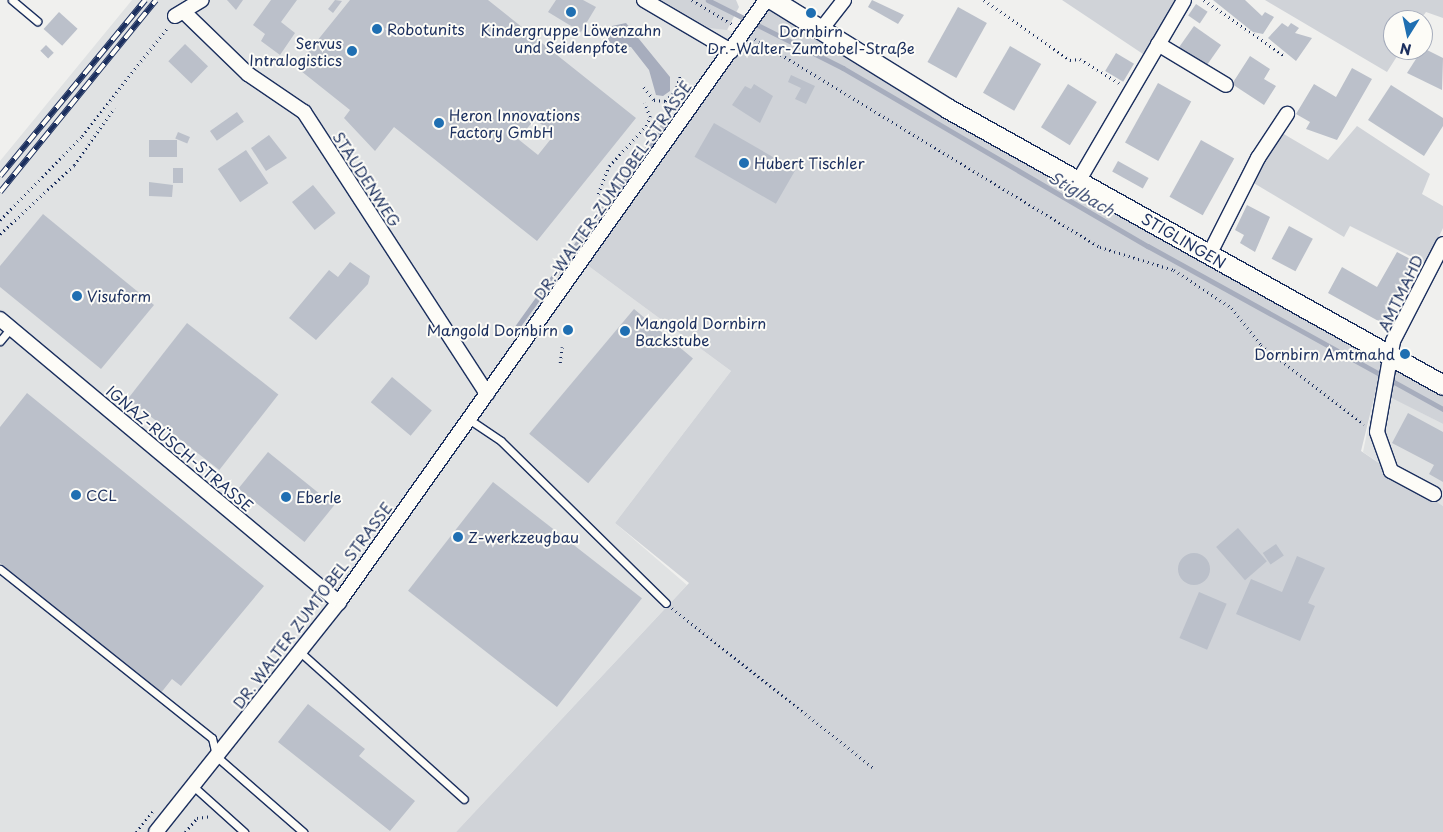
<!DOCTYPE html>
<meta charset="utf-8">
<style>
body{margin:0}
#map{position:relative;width:1443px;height:832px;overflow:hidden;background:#f0f0ee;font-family:"Playpen Sans",sans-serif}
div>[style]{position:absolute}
.built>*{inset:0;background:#e0e2e3}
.green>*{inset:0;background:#d0d3d8}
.water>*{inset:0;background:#a7adbd}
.stream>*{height:4.5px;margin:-2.25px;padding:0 2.25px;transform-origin:2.25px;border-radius:2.25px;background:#a7adbd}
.building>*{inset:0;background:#bbc0ca;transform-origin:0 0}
.round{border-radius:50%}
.path>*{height:2.5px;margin-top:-1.25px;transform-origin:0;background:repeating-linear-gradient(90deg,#1b2f5e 0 1px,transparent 0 5px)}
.roads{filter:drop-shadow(1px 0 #1b2f5e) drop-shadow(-1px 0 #1b2f5e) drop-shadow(0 1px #1b2f5e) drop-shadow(0 -1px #1b2f5e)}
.service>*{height:7px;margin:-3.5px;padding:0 3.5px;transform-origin:3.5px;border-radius:3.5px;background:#fdfcf7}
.minor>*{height:14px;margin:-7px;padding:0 7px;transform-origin:7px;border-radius:7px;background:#fdfcf7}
.secondary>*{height:19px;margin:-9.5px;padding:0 9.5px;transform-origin:9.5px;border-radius:9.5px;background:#fdfcf7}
.rail>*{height:5.5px;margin-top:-2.75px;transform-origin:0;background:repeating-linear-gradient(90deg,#fdfcf7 0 11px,#1b2f5e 0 22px);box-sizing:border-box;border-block:1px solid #1b2f5e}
.dots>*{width:14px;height:14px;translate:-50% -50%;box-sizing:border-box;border:2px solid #fdfcf7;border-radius:50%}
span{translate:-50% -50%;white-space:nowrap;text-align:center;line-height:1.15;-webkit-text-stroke:4px #fdfcf7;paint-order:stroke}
.poi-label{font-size:15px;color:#1b2f5e}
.left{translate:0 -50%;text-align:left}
.right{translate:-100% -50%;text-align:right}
.street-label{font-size:15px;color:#1b2f5e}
.water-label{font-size:16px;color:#4c5b7f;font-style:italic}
.north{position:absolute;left:1383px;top:10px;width:50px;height:50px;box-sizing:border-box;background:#fdfcf7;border:1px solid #a3aaba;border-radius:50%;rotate:190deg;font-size:14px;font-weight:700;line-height:20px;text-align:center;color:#1b2f5e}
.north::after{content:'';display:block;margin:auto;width:18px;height:22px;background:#1f6fb2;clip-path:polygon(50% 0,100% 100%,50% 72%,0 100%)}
</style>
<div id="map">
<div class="built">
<div style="clip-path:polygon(132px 0,677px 0,742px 38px,583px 262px,731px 371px,615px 523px,687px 585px,456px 832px,0 832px,0 161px)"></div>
<div style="clip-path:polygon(1376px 389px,1443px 424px,1443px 506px,1363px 452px)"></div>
</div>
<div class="green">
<div style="clip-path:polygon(661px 0,736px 0,739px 7px,727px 30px,709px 28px)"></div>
<div style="clip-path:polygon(768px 0,848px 59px,926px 107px,1072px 181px,1356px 349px,1443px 394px,1443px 424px,1376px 390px,1361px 451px,1443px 506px,1443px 832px,456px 832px,689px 583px,615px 523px,731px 371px,583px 262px)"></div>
<div style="clip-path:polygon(1062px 0,1178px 0,1143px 54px)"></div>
<div style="clip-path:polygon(1265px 0,1443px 0,1443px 18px,1426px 12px,1420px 20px,1393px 20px,1393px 50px,1401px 50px,1387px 72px)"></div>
<div style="clip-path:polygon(1357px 126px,1430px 174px,1422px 194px,1443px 206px,1443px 228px,1426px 264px,1350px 226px,1344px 237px,1252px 182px,1282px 133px,1328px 160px)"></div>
</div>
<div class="water">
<div style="clip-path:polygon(626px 23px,670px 77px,670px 91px,663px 96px,656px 95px,649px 70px,631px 47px,612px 45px,608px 39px,612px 26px)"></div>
</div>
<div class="stream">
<div style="left:708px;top:0;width:151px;rotate:26.7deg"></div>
<div style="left:843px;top:68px;width:353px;rotate:30.3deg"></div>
<div style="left:1148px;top:246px;width:337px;rotate:28.9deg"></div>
<div style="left:616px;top:193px;width:91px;rotate:-55.3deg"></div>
<div style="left:515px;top:330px;width:149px;rotate:-54.3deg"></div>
</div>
<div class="building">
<div style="clip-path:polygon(227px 0,243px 0,236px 10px)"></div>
<div style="clip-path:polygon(271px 0,297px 0,281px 22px,295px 33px,280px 55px,261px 41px,265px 34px,253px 25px)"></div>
<div style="clip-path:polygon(335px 0,342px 1px,333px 13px,328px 9px)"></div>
<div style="clip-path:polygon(evenodd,350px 0,488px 0,636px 118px,537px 241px,394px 127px,375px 151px,344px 118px,350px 110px,296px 67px,350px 0,535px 119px,554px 135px,538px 155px,518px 139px,535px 119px)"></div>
<div style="clip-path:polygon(556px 0,583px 0,596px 7px,581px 32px,548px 12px)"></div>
<div style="clip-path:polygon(872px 0,904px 15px,898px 24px,868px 7px)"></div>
<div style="clip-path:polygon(1213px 0,1245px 0,1262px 16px,1265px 12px,1274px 17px,1263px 34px,1253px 32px)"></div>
<div style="left:1196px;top:4px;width:14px;height:14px;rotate:34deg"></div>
<div style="left:958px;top:7px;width:33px;height:63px;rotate:29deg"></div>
<div style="left:59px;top:12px;width:25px;height:23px;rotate:42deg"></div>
<div style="clip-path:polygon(1282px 23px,1288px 27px,1291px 23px,1299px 28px,1295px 33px,1312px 38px,1296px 61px,1268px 38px)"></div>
<div style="left:1194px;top:26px;width:33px;height:27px;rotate:35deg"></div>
<div style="left:185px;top:44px;width:32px;height:24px;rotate:44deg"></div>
<div style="left:46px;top:45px;width:11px;height:8px;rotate:45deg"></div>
<div style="left:1010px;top:46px;width:36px;height:54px;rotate:30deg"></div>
<div style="clip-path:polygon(1423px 48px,1443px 58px,1442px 90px,1407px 73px)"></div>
<div style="left:1116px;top:53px;width:21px;height:21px;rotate:31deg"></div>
<div style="clip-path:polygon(1250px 56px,1270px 69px,1264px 79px,1276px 86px,1264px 105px,1232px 84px)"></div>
<div style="clip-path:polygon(1352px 68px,1372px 79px,1337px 140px,1306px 129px,1310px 122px,1296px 114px,1314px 84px,1336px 97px)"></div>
<div style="clip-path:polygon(791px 75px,815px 86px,806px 104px,795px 99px,801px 88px,788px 82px)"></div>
<div style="left:1158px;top:83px;width:38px;height:68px;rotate:29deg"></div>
<div style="clip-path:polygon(754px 84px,773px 96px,760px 123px,732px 105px,745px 86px,751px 89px)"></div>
<div style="left:1068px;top:84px;width:34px;height:51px;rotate:32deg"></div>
<div style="clip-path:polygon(1391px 85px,1443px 118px,1443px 126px,1424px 156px,1368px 120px)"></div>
<div style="left:237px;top:112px;width:12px;height:33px;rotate:55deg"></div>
<div style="left:714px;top:123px;width:94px;height:39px;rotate:30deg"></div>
<div style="left:178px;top:132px;width:13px;height:7px;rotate:23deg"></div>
<div style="clip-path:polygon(269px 135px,287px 158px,266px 171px,251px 148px)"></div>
<div style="left:149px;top:140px;width:28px;height:17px"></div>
<div style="left:1201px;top:140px;width:38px;height:65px;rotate:29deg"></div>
<div style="left:246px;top:150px;width:40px;height:34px;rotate:56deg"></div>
<div style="left:1118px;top:161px;width:35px;height:12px;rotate:29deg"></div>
<div style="left:173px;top:168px;width:10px;height:15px"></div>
<div style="clip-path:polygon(149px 182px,173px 185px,172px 197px,149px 196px)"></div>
<div style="left:313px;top:185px;width:36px;height:27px;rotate:51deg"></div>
<div style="clip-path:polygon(1247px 205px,1270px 217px,1255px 252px,1240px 243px,1244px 235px,1235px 230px)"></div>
<div style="clip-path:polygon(43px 214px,154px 305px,101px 369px,0 287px,0 266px)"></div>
<div style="left:1289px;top:226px;width:27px;height:37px;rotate:28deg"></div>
<div style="clip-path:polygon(1397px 252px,1416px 262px,1382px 323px,1328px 293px,1342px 267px,1377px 287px)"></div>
<div style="clip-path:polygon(350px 262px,370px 276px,368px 284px,316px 340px,289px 318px,329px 270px,338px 277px)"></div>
<div style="left:634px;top:309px;width:77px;height:163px;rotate:40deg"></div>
<div style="left:187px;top:323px;width:116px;height:96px;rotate:38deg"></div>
<div style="left:392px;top:377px;width:52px;height:33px;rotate:40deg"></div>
<div style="clip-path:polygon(27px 393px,264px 586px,181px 686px,172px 679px,160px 694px,0 563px,0 427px)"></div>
<div style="clip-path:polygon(1408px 413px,1443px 432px,1443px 482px,1429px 474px,1434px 465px,1392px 443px)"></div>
<div style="left:268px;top:452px;width:85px;height:47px;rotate:39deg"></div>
<div style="left:493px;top:482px;width:189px;height:138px;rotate:38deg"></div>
<div style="left:1238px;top:528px;width:44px;height:29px;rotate:49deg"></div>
<div style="left:1276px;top:544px;width:14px;height:16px;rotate:56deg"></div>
<div class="round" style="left:1178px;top:553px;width:32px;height:32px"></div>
<div style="clip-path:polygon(1297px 556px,1325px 568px,1308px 603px,1315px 606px,1300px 641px,1236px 614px,1251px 579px,1282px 592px)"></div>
<div style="left:1199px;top:592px;width:30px;height:50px;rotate:23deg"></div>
<div style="clip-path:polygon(308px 704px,365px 749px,359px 756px,415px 801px,390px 831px,278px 742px)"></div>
</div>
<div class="path">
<div style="left:692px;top:0;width:47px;rotate:31deg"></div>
<div style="left:984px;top:0;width:105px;rotate:34.9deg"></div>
<div style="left:1070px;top:60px;width:10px;rotate:-6deg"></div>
<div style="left:1080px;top:59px;width:46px;rotate:31.6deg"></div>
<div style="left:1204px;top:0;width:98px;rotate:34.7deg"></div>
<div style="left:755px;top:39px;width:403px;rotate:31.1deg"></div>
<div style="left:1100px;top:247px;width:77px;rotate:17.3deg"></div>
<div style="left:1174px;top:270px;width:69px;rotate:33.2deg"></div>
<div style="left:1232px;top:308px;width:47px;rotate:51.9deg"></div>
<div style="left:1261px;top:345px;width:130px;rotate:37.5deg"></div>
<div style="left:644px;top:87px;width:16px;rotate:52deg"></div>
<div style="left:654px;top:100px;width:11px;rotate:5deg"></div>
<div style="left:665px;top:101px;width:13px;rotate:-42deg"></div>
<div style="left:675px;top:92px;width:19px;rotate:-72deg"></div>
<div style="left:598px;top:194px;width:30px;rotate:-69deg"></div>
<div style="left:609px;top:166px;width:54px;rotate:-47.2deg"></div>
<div style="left:646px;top:126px;width:10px;rotate:-66deg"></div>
<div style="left:650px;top:117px;width:15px;rotate:-113deg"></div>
<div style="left:0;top:220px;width:117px;rotate:-45.7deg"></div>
<div style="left:82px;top:136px;width:137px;rotate:-51.8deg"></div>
<div style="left:0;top:234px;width:101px;rotate:-43deg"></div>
<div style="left:74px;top:165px;width:70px;rotate:-54.9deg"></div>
<div style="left:560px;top:363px;width:16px;rotate:-83deg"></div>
<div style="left:672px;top:608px;width:259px;rotate:38.4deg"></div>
<div style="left:136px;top:832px;width:27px;rotate:-51deg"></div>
<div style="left:185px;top:832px;width:18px;rotate:-49deg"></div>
<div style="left:197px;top:818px;width:15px;rotate:-8deg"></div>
</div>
<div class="roads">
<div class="service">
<div style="left:12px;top:0;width:33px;rotate:40deg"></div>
<div style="left:0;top:341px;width:17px;rotate:-50deg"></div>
<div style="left:470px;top:420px;width:37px;rotate:34deg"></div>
<div style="left:501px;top:441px;width:231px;rotate:44.5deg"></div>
<div style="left:0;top:569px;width:271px;rotate:38.6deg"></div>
<div style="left:212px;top:738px;width:18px;rotate:77deg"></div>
<div style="left:216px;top:756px;width:116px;rotate:41.1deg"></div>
<div style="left:300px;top:652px;width:220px;rotate:41.9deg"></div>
<div style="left:193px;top:786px;width:69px;rotate:42deg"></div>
</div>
<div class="minor">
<div style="left:644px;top:0;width:101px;rotate:30.4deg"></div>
<div style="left:185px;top:13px;width:88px;rotate:44.1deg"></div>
<div style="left:248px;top:74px;width:68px;rotate:34.2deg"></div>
<div style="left:304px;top:112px;width:336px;rotate:57deg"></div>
<div style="left:175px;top:16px;width:31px;rotate:-31deg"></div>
<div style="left:820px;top:31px;width:39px;rotate:-52deg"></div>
<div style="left:1158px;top:44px;width:79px;rotate:31.1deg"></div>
<div style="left:1079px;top:180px;width:208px;rotate:-59.7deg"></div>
<div style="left:1209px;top:255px;width:109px;rotate:-63.2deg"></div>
<div style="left:1258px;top:158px;width:53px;rotate:-56.6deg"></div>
<div style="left:0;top:319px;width:442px;rotate:39.9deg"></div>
<div style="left:1434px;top:494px;width:49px;rotate:-151.9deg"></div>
<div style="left:1391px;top:471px;width:41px;rotate:-109.7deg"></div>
<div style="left:1377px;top:432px;width:92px;rotate:-80deg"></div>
<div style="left:1393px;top:341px;width:109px;rotate:-62.7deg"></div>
<div style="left:156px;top:832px;width:294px;rotate:-51.5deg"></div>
<div style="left:339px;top:602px;width:738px;rotate:-54.65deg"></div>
</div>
<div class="secondary">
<div style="left:773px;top:0;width:205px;rotate:31.8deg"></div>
<div style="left:947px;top:108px;width:568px;rotate:29.18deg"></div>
</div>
</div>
<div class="rail">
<div style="left:0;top:176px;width:228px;rotate:-50.5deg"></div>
<div style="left:0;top:192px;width:247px;rotate:-50.9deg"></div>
</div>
<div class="dots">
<div style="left:571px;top:12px;background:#1f6fb2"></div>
<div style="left:811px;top:13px;background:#1f6fb2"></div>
<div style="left:377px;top:29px;background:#1f6fb2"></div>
<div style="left:352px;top:51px;background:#1f6fb2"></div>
<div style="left:439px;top:123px;background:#1f6fb2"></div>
<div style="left:744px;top:163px;background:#1f6fb2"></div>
<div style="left:77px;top:296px;background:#1f6fb2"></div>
<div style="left:568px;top:330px;background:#1f6fb2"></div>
<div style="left:625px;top:331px;background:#1f6fb2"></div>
<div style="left:1405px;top:354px;background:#1f6fb2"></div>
<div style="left:76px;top:495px;background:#1f6fb2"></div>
<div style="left:286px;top:497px;background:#1f6fb2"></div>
<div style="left:458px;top:537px;background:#1f6fb2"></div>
</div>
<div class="poi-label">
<span class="left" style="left:387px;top:29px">Robotunits</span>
<span style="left:571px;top:38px">Kindergruppe Löwenzahn<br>und Seidenpfote</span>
<span style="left:811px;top:39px">Dornbirn<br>Dr.-Walter-Zumtobel-Straße</span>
<span class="right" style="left:342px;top:51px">Servus<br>Intralogistics</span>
<span class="left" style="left:449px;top:123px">Heron Innovations<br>Factory GmbH</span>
<span class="left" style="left:754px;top:163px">Hubert Tischler</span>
<span class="left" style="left:87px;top:296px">Visuform</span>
<span class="left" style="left:635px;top:331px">Mangold Dornbirn<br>Backstube</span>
<span class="right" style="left:558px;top:330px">Mangold Dornbirn</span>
<span class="right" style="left:1395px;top:354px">Dornbirn Amtmahd</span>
<span class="left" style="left:86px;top:495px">CCL</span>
<span class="left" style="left:296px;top:497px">Eberle</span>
<span class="left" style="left:468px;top:537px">Z-werkzeugbau</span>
</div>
<div class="street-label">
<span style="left:367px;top:179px;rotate:57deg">STAUDENWEG</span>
<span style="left:612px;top:190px;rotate:-55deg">DR.-WALTER-ZUMTOBEL-STRASSE</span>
<span style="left:1184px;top:240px;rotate:30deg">STIGLINGEN</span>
<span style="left:1400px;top:293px;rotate:-64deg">AMTMAHD</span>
<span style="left:180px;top:448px;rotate:40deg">IGNAZ-RÜSCH-STRASSE</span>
<span style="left:312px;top:605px;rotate:-53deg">DR. WALTER ZUMTOBEL STRASSE</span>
</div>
<div class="water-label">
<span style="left:1082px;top:193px;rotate:30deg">Stiglbach</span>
</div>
<div class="north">N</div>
</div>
